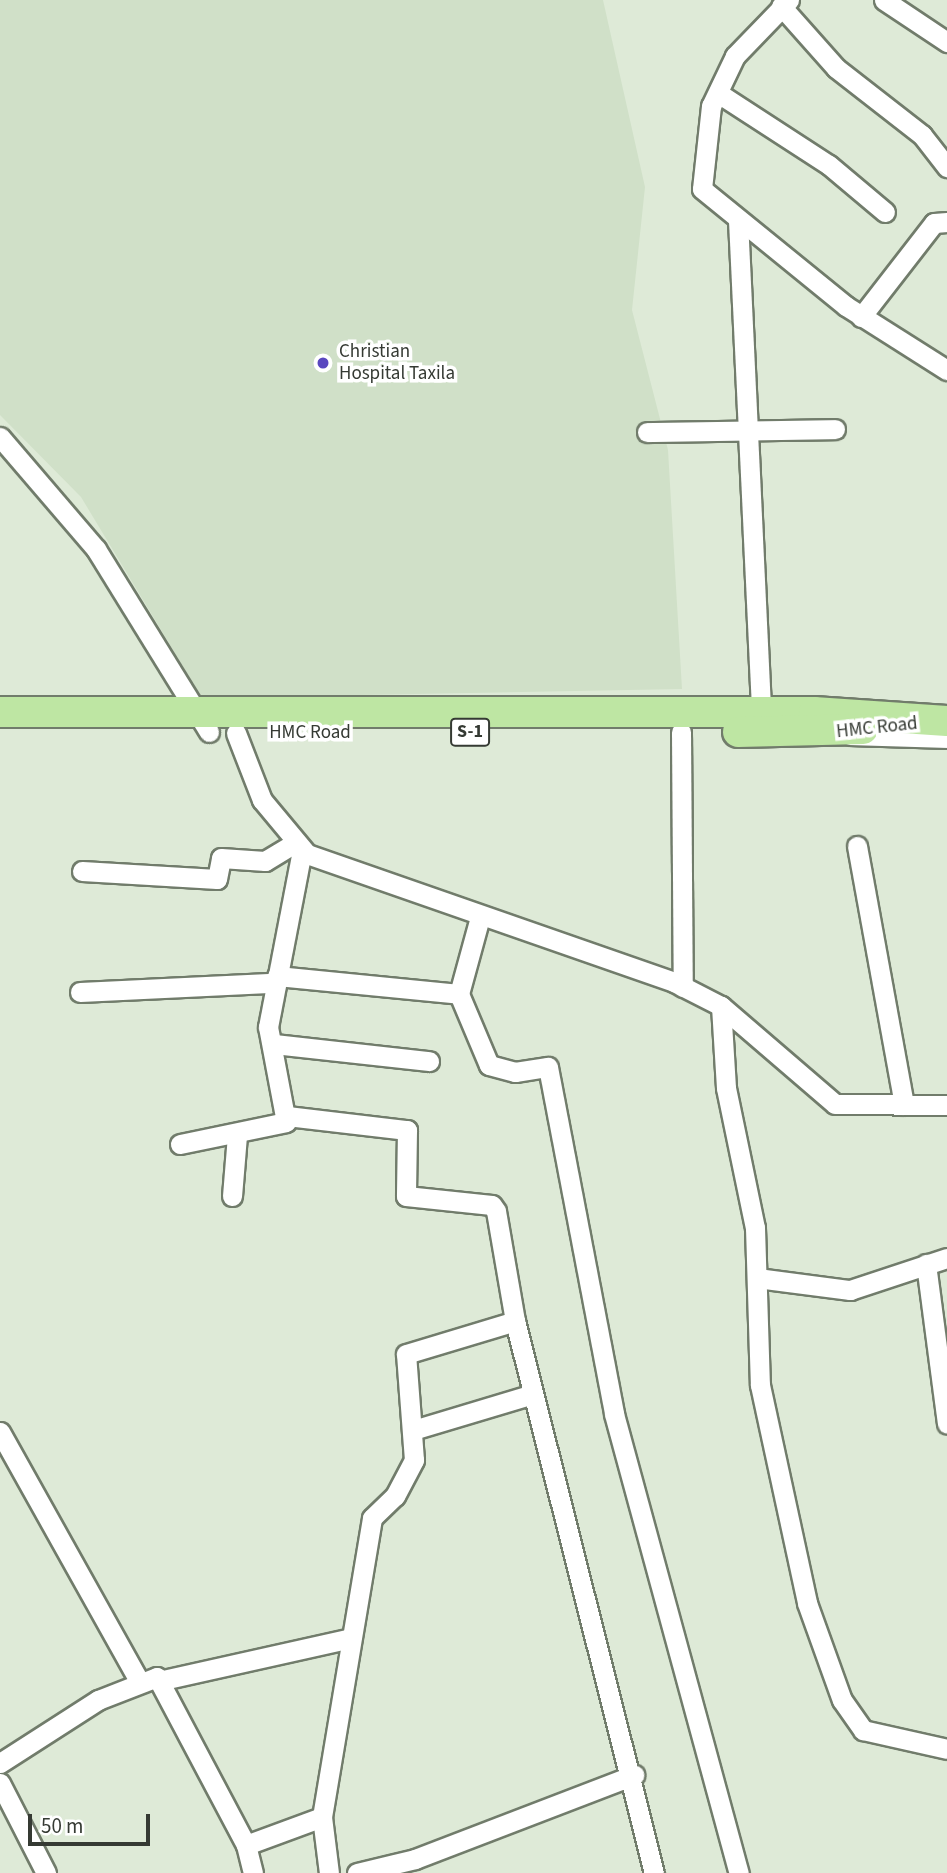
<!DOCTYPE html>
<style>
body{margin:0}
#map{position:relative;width:947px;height:1873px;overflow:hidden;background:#deead7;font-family:"Source Sans 3",sans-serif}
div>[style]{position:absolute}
.built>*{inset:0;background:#d0e0c8}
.roads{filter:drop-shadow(2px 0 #717c6b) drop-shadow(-2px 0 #717c6b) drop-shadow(0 2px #717c6b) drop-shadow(0 -2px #717c6b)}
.street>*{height:19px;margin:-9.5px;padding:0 9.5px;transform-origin:9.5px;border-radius:9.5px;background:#fff}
.primary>*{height:30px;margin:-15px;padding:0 15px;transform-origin:15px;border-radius:15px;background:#bee6a3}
.dots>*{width:19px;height:19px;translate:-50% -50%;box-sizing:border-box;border:4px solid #fff;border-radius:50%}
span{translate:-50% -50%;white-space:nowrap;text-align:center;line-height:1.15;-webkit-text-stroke:7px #fff;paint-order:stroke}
.shield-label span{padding:2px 5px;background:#fff;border:2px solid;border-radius:5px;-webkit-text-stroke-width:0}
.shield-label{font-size:18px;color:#353a33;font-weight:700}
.poi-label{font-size:19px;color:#353a33}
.left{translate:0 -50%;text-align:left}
.street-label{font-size:19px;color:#353a33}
.scale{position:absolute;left:28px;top:1814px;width:122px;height:32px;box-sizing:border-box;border:4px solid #353a33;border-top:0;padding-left:9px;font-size:21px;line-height:24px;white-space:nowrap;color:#353a33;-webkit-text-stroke:5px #fff;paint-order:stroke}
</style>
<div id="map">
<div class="built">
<div style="clip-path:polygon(0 0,603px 0,645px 187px,632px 310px,668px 450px,682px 689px,202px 698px,81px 497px,0 415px)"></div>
</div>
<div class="roads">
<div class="street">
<div style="left:789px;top:0;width:78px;rotate:134deg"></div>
<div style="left:735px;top:56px;width:55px;rotate:115.6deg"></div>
<div style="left:711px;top:106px;width:83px;rotate:96.2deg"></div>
<div style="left:702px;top:189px;width:186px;rotate:39.1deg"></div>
<div style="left:846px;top:306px;width:120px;rotate:32.4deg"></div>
<div style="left:884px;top:0;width:76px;rotate:33.7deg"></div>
<div style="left:781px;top:6px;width:83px;rotate:48.4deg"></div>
<div style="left:836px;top:68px;width:109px;rotate:37.9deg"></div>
<div style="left:922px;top:135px;width:41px;rotate:52deg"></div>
<div style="left:718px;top:93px;width:132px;rotate:33deg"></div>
<div style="left:829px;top:165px;width:73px;rotate:40deg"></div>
<div style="left:738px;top:220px;width:493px;rotate:87.3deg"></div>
<div style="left:861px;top:317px;width:119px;rotate:-52.2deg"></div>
<div style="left:934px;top:223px;width:13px;rotate:-4deg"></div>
<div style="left:647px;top:432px;width:188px;rotate:-0.9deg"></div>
<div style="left:0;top:437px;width:148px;rotate:49.4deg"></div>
<div style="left:96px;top:549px;width:215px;rotate:58.3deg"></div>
<div style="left:681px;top:732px;width:255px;rotate:89.6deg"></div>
<div style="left:236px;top:733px;width:72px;rotate:68.8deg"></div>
<div style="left:262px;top:800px;width:70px;rotate:50.2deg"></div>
<div style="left:307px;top:854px;width:389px;rotate:19.2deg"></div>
<div style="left:674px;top:982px;width:53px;rotate:27.1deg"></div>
<div style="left:721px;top:1006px;width:150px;rotate:40.7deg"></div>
<div style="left:835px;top:1104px;width:112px;rotate:0.5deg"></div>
<div style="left:850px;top:735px;width:97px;rotate:1.8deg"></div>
<div style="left:857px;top:846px;width:263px;rotate:79.7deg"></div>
<div style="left:82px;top:871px;width:135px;rotate:3.4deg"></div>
<div style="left:217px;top:879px;width:21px;rotate:-79deg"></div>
<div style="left:221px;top:858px;width:44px;rotate:3.9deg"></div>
<div style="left:265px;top:861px;width:35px;rotate:-31deg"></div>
<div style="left:480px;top:917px;width:80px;rotate:105.3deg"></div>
<div style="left:459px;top:994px;width:77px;rotate:67.1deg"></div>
<div style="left:489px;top:1065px;width:27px;rotate:15deg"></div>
<div style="left:515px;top:1072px;width:33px;rotate:-9deg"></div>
<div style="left:548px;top:1067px;width:353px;rotate:79.2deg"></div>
<div style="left:614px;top:1414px;width:476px;rotate:74.8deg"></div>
<div style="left:277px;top:976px;width:183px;rotate:5.6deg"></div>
<div style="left:80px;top:992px;width:194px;rotate:-2.7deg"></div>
<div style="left:721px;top:1006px;width:82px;rotate:86.5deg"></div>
<div style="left:726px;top:1088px;width:143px;rotate:78.3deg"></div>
<div style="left:755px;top:1228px;width:157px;rotate:88.2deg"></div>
<div style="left:760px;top:1385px;width:223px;rotate:77.8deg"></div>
<div style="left:807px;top:1603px;width:103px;rotate:70.2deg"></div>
<div style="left:842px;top:1700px;width:37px;rotate:55deg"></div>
<div style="left:863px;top:1730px;width:86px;rotate:12.7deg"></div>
<div style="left:274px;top:1044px;width:156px;rotate:6.3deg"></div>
<div style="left:287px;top:1116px;width:121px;rotate:6.7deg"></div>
<div style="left:407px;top:1130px;width:66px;rotate:90.9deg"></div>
<div style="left:406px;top:1196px;width:86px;rotate:6deg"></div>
<div style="left:492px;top:1205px;width:7px;rotate:56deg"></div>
<div style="left:496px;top:1211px;width:112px;rotate:80.2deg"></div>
<div style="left:515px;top:1321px;width:569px;rotate:75.87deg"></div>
<div style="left:180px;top:1144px;width:108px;rotate:-11.7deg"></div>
<div style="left:286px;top:1122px;width:97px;rotate:-100.7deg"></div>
<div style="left:268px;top:1027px;width:179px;rotate:-79.1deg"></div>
<div style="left:232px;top:1196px;width:61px;rotate:-85.3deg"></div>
<div style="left:926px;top:1264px;width:161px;rotate:82.5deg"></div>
<div style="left:757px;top:1278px;width:94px;rotate:7.4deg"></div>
<div style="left:850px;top:1290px;width:102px;rotate:-18.3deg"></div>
<div style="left:413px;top:1430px;width:125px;rotate:-16.7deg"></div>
<div style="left:0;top:1432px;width:285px;rotate:60.8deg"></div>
<div style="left:163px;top:1680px;width:193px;rotate:-12.6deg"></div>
<div style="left:0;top:1763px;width:117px;rotate:-32.7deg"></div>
<div style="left:98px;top:1700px;width:63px;rotate:-21.3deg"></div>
<div style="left:157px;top:1677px;width:190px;rotate:62.1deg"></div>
<div style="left:246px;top:1845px;width:29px;rotate:76deg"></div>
<div style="left:0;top:1783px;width:101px;rotate:62.9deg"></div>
<div style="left:322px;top:1817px;width:56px;rotate:82.9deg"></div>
<div style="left:246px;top:1845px;width:81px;rotate:-20.2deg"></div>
<div style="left:322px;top:1817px;width:303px;rotate:-80.5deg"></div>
<div style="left:372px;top:1518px;width:32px;rotate:-44deg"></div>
<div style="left:395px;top:1496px;width:41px;rotate:-62.2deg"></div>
<div style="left:414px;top:1460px;width:106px;rotate:-94.3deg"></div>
<div style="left:406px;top:1354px;width:114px;rotate:-16.8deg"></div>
<div style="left:357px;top:1873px;width:60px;rotate:-13.6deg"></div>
<div style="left:415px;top:1859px;width:235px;rotate:-21deg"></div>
</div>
<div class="primary">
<div style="left:0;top:712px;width:814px"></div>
<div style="left:814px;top:712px;width:133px;rotate:3.9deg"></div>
<div style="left:738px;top:732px;width:125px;rotate:-1.4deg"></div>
</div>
</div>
<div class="dots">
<div style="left:323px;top:363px;background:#5947bf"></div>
</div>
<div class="shield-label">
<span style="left:470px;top:732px">S-1</span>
</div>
<div class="poi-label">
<span class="left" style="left:339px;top:363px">Christian<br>Hospital Taxila</span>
</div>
<div class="street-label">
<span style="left:877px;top:728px;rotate:-6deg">HMC Road</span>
<span style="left:310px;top:733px">HMC Road</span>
</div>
<div class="scale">50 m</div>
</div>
